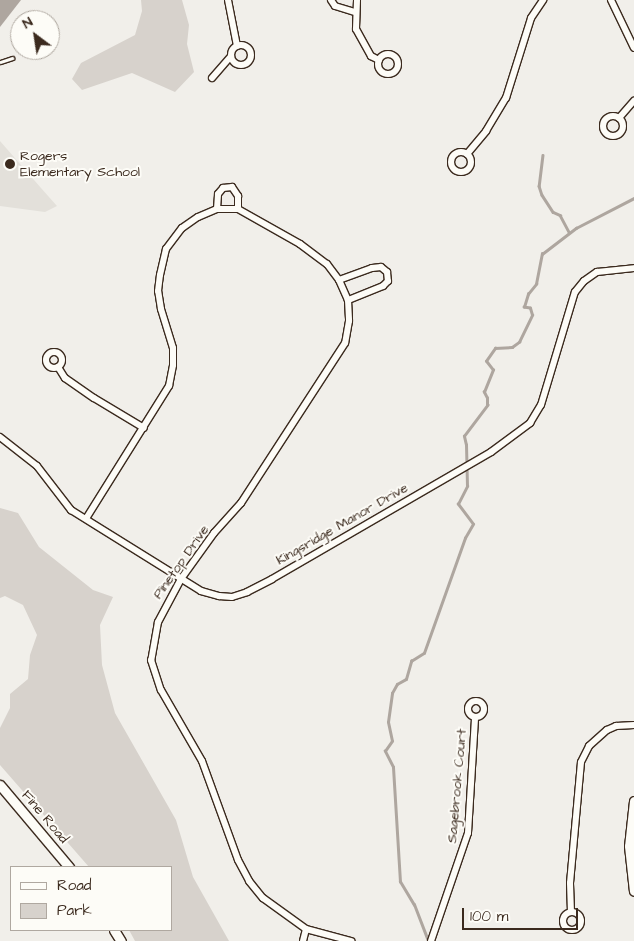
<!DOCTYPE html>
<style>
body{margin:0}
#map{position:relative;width:634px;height:941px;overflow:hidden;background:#f1efea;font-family:"Architects Daughter",sans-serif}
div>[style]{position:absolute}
.built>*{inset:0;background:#e3e0da}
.green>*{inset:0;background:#d7d2cc}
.water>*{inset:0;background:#aea69f}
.stream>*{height:2.5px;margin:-1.25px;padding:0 1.25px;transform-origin:1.25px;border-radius:1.25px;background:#aea69f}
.roads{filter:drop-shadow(1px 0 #3b2a1e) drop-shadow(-1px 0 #3b2a1e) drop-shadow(0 1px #3b2a1e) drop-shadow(0 -1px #3b2a1e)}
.lane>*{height:3px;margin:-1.5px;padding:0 1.5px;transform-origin:1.5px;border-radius:1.5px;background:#fdfcf7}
.street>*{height:6px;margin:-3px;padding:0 3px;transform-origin:3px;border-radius:3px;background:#fdfcf7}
.street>.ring{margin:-3px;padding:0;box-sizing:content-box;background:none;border:6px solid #fdfcf7;border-radius:50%}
.secondary>*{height:9px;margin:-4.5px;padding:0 4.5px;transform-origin:4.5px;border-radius:4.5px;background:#fdfcf7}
.dots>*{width:14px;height:14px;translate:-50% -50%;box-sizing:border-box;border:2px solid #fdfcf7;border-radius:50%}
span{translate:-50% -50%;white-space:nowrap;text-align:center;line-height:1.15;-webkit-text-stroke:4px #fdfcf7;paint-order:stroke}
.poi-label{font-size:14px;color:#3b2a1e}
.left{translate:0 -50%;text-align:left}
.street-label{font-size:14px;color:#3b2a1e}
.legend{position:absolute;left:10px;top:866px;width:162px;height:65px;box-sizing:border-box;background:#fdfcf7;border:1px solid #afa8a0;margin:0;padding:6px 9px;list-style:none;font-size:15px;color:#3b2a1e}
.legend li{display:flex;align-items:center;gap:10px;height:25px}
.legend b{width:25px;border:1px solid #afa8a0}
.north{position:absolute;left:10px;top:10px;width:50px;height:50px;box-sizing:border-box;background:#fdfcf7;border:1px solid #afa8a0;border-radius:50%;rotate:329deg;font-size:14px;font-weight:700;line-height:20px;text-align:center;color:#3b2a1e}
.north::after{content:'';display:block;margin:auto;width:18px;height:22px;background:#3b2a1e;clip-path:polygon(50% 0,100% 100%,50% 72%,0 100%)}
.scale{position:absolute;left:462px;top:908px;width:116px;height:22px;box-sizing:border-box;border:2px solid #3b2a1e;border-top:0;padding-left:6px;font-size:15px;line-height:18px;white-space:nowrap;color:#3b2a1e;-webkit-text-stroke:4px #fdfcf7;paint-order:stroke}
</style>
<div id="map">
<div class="built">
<div style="clip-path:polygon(0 141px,41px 188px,57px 206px,45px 212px,0 206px)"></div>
</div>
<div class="green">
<div style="clip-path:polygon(141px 0,182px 0,189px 25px,187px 44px,194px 72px,175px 92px,132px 73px,82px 90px,72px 79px,81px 63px,135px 35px,142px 11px)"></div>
<div style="clip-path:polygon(0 508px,18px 513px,39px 547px,93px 590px,113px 597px,100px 625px,102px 665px,115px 713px,176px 820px,193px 877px,229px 941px,135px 941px,129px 930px,171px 930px,171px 867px,89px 867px,0 765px,0 728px,10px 708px,10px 694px,28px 679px,30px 655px,37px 635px,23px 605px,5px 596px,0 598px)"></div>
</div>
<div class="water">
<div style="clip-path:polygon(0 0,21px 0,0 27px)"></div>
</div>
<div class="stream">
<div style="left:543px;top:155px;width:31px;rotate:97deg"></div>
<div style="left:539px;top:186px;width:9px;rotate:72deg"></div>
<div style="left:542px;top:195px;width:20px;rotate:57deg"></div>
<div style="left:553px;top:212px;width:8px;rotate:23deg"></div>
<div style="left:560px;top:215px;width:19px;rotate:62deg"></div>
<div style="left:428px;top:941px;width:39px;rotate:-111deg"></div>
<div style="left:414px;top:905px;width:27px;rotate:-121deg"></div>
<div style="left:400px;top:882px;width:115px;rotate:-93.5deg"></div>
<div style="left:393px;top:767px;width:18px;rotate:-117deg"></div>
<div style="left:385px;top:751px;width:12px;rotate:-55deg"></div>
<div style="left:392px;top:741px;width:19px;rotate:-102deg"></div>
<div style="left:388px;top:722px;width:29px;rotate:-82deg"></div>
<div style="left:392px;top:693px;width:10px;rotate:-61deg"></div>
<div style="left:397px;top:684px;width:10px;rotate:-29deg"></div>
<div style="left:406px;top:679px;width:19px;rotate:-74deg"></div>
<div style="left:411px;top:661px;width:15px;rotate:-32deg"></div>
<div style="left:424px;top:653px;width:122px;rotate:-70.4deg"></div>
<div style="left:465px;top:538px;width:16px;rotate:-60deg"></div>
<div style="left:473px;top:524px;width:25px;rotate:-127deg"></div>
<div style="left:458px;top:504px;width:20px;rotate:-63deg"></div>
<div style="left:467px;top:486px;width:41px;rotate:-91.4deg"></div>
<div style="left:466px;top:445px;width:9px;rotate:-103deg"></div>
<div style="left:464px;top:436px;width:39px;rotate:-53deg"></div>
<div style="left:487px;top:405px;width:7px;rotate:-90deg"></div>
<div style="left:487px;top:398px;width:7px;rotate:-117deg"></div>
<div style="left:484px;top:392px;width:24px;rotate:-68deg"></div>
<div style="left:493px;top:370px;width:11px;rotate:-128deg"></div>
<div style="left:486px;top:361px;width:16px;rotate:-55deg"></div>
<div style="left:495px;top:348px;width:17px;rotate:-3deg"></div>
<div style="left:512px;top:347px;width:9px;rotate:-36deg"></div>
<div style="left:519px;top:342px;width:30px;rotate:-64deg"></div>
<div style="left:532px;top:315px;width:7px;rotate:-106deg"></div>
<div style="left:530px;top:308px;width:6px;rotate:-171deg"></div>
<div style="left:524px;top:307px;width:14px;rotate:-73deg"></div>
<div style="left:528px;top:294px;width:13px;rotate:-51deg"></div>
<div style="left:536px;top:284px;width:31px;rotate:-79deg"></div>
<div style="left:542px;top:254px;width:43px;rotate:-37.4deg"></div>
<div style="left:576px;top:228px;width:65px;rotate:-27.3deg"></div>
</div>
<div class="roads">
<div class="lane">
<div style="left:0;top:62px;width:13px;rotate:-18deg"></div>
</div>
<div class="street">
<div style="left:228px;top:0;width:47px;rotate:78.9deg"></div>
<div style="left:331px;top:0;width:7px;rotate:56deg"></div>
<div style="left:335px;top:6px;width:21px;rotate:17deg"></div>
<div style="left:357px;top:0;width:29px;rotate:92deg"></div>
<div style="left:356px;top:29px;width:31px;rotate:61deg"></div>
<div style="left:371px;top:56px;width:9px;rotate:27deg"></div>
<div style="left:611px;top:0;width:53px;rotate:64.4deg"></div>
<div class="ring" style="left:231px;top:45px;width:14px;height:14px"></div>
<div class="ring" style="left:378px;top:54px;width:14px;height:14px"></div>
<div style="left:212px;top:78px;width:29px;rotate:-49deg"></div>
<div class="ring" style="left:603px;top:116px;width:14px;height:14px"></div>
<div style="left:619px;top:118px;width:23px;rotate:-49deg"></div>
<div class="ring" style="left:451px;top:152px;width:14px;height:14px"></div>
<div style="left:467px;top:154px;width:30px;rotate:-50deg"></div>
<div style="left:486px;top:131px;width:39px;rotate:-59deg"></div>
<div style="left:506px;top:98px;width:84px;rotate:-72.6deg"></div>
<div style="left:531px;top:18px;width:22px;rotate:-56deg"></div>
<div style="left:217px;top:209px;width:15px;rotate:-86deg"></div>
<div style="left:218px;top:194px;width:8px;rotate:-50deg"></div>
<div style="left:223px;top:188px;width:9px;rotate:-6deg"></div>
<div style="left:232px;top:187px;width:11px;rotate:56deg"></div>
<div style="left:238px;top:196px;width:13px;rotate:90deg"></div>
<div style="left:339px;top:280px;width:35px;rotate:-20deg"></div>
<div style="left:372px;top:268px;width:9px;rotate:-6deg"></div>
<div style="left:381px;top:267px;width:8px;rotate:40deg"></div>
<div style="left:387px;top:272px;width:9px;rotate:84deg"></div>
<div style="left:388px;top:281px;width:7px;rotate:135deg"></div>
<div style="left:383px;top:286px;width:38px;rotate:158deg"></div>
<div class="ring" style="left:46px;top:352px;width:10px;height:10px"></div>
<div style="left:58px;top:367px;width:13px;rotate:58deg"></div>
<div style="left:65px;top:378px;width:35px;rotate:35deg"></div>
<div style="left:94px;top:398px;width:58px;rotate:31deg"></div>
<div style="left:0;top:437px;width:47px;rotate:38.1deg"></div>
<div style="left:37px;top:466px;width:56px;rotate:52.3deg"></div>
<div style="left:71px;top:510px;width:153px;rotate:31.9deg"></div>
<div style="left:201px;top:591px;width:19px;rotate:16deg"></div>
<div style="left:219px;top:596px;width:13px;rotate:4deg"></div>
<div style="left:232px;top:597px;width:16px;rotate:-18deg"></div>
<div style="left:247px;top:592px;width:28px;rotate:-27deg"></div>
<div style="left:272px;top:579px;width:253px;rotate:-30.1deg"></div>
<div style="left:491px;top:452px;width:49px;rotate:-36.6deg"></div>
<div style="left:530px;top:423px;width:21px;rotate:-59deg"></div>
<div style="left:541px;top:405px;width:118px;rotate:-73.3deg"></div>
<div style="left:575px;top:292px;width:14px;rotate:-51deg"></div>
<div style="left:584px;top:281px;width:16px;rotate:-35deg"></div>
<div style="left:597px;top:272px;width:37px;rotate:-6deg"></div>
<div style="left:87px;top:517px;width:155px;rotate:-58deg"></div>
<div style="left:169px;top:386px;width:21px;rotate:-79deg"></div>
<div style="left:173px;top:365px;width:17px;rotate:-90deg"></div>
<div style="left:173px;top:348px;width:41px;rotate:-107.1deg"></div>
<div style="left:161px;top:309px;width:18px;rotate:-99deg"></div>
<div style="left:158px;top:291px;width:16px;rotate:-83deg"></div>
<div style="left:160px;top:275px;width:27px;rotate:-77deg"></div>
<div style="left:166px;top:249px;width:26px;rotate:-53deg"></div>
<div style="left:182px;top:228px;width:19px;rotate:-35deg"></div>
<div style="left:198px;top:217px;width:21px;rotate:-23deg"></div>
<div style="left:217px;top:209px;width:21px"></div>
<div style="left:238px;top:209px;width:71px;rotate:29.4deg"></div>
<div style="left:300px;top:244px;width:34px;rotate:37deg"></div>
<div style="left:327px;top:264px;width:20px;rotate:53deg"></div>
<div style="left:339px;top:280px;width:22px;rotate:66deg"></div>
<div style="left:348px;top:300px;width:21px;rotate:87deg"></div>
<div style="left:349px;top:321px;width:22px;rotate:100deg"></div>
<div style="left:345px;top:343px;width:191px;rotate:123deg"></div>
<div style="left:241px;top:503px;width:40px;rotate:132deg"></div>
<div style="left:214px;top:533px;width:57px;rotate:125.7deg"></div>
<div style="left:181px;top:579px;width:49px;rotate:118.1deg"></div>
<div style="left:158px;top:622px;width:39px;rotate:100deg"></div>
<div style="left:151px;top:660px;width:32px;rotate:72deg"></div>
<div style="left:161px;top:690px;width:82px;rotate:60deg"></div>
<div style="left:202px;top:761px;width:105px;rotate:70deg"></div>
<div style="left:238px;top:860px;width:24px;rotate:62deg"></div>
<div style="left:249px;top:881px;width:22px;rotate:51deg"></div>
<div style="left:263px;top:898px;width:53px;rotate:35.8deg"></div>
<div style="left:306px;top:929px;width:47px;rotate:14.9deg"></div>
<div class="ring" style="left:468px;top:701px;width:10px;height:10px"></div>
<div class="ring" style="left:563px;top:912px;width:12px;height:12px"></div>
<div style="left:571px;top:912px;width:29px;rotate:-92deg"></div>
<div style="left:570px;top:883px;width:121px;rotate:-84.8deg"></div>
<div style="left:581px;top:762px;width:18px;rotate:-63deg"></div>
<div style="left:589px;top:746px;width:24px;rotate:-42deg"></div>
<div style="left:607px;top:730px;width:10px;rotate:-24deg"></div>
<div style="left:616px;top:726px;width:18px;rotate:-3deg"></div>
<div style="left:303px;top:941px;width:12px;rotate:-76deg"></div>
<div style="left:431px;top:941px;width:114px;rotate:-71.1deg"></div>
<div style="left:468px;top:833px;width:116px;rotate:-86.5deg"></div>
</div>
<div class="secondary">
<div style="left:0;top:785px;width:107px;rotate:49.9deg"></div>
<div style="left:634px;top:801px;width:45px;rotate:96.3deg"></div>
<div style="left:629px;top:846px;width:45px;rotate:83.7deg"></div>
<div style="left:114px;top:930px;width:13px;rotate:58deg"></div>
</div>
</div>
<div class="dots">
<div style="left:10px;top:164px;background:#3b2a1e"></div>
</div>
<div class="poi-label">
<span class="left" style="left:20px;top:164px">Rogers<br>Elementary School</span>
</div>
<div class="street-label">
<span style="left:342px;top:524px;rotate:-30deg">Kingsridge Manor Drive</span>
<span style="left:181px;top:562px;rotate:-55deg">Pinetop Drive</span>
<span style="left:457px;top:786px;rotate:-85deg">Sagebrook Court</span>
<span style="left:45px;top:817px;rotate:50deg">Fine Road</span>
</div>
<ul class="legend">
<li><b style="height:6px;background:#fdfcf7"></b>Road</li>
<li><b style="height:14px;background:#d7d2cc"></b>Park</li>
</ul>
<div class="north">N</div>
<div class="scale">100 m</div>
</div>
